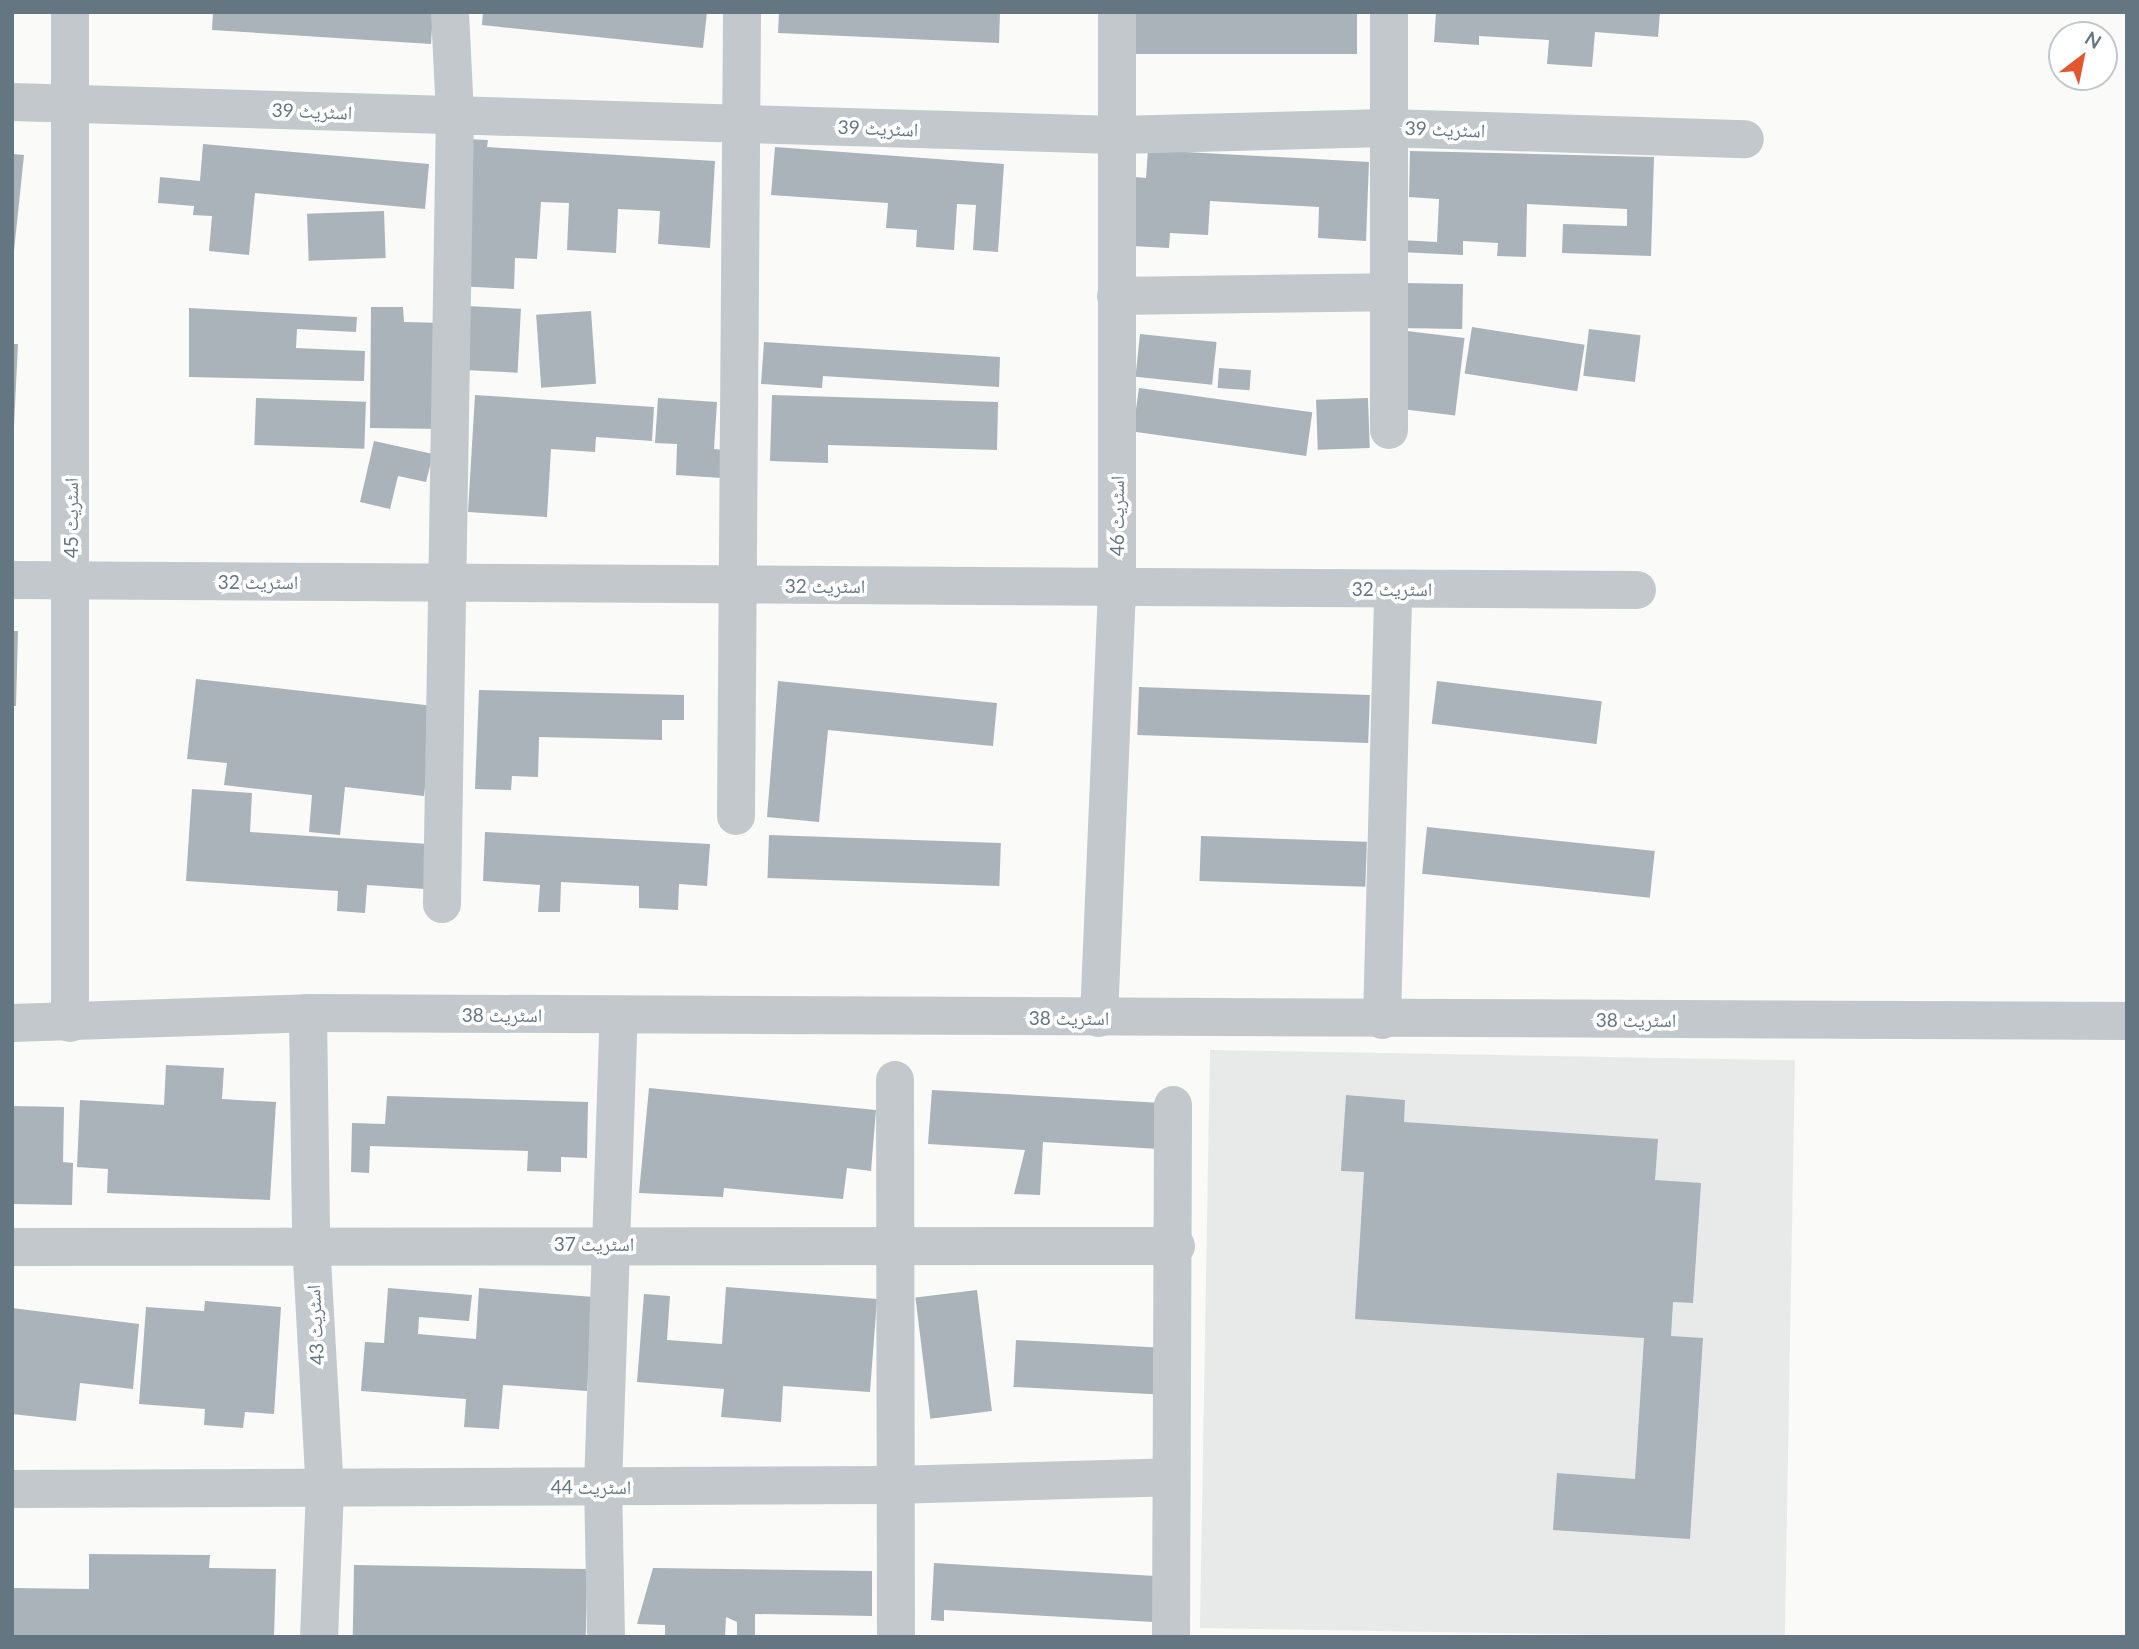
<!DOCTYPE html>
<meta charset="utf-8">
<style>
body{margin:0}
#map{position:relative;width:2139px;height:1649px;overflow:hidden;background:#fafaf8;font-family:Lato,"Noto Naskh Arabic",sans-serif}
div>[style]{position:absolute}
.built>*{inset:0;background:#e8e9e9;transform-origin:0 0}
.building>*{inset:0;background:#aab3b9;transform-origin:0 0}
.street>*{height:38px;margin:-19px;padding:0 19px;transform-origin:19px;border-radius:19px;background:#c3c8cc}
span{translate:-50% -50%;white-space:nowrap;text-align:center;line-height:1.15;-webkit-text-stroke:7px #fff;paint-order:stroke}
.street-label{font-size:19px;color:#657683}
.frame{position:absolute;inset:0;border:14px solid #657683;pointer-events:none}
.north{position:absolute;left:2048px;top:21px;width:70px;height:70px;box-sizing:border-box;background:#fff;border:2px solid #c1c8cd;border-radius:50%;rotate:32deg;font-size:19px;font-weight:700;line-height:28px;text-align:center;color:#657683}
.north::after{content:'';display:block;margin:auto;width:24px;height:32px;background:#e4572e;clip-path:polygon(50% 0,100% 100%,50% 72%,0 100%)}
</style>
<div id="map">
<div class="built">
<div style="left:1210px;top:1050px;width:585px;height:578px;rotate:1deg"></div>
</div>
<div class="building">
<div style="clip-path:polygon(213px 12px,433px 12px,431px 44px,212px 30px)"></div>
<div style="clip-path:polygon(483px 12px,707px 12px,703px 48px,482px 25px)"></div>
<div style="clip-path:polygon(779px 12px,1000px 12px,999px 43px,778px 33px)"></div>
<div style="left:1134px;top:12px;width:223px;height:42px"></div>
<div style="clip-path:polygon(1436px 12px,1660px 12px,1658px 37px,1595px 32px,1592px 67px,1547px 64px,1549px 40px,1479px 36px,1479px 45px,1434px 42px)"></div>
<div style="clip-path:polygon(465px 139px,488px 140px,487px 147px,715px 161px,710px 248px,658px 244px,660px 211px,618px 209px,616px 253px,567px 250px,569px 203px,541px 202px,537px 259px,515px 258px,514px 289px,457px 286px)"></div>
<div style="clip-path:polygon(203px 144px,429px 164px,425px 209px,255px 193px,249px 255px,209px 251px,212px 216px,193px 215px,194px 206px,158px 203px,160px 177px,200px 181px)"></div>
<div style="clip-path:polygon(775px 147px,1004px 164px,998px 252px,973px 250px,976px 205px,957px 204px,954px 250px,916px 247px,917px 230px,886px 228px,888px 203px,771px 195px)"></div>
<div style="clip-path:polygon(1148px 150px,1369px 162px,1366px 241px,1318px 238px,1319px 207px,1210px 201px,1208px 235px,1170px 233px,1169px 248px,1132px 246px,1136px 177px,1146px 178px)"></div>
<div style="clip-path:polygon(1410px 151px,1654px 157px,1651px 256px,1562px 253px,1563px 224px,1627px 226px,1627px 209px,1527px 204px,1526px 257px,1497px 256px,1498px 243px,1463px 241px,1463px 255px,1400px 252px,1401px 240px,1437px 242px,1439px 199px,1409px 197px)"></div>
<div style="clip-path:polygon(12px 154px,24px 155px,14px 251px,12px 251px)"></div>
<div style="left:384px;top:211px;width:47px;height:77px;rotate:88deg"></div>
<div style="left:1400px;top:283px;width:63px;height:45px;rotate:1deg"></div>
<div style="left:467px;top:306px;width:54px;height:64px;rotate:3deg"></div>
<div style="clip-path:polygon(371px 307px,403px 307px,404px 322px,445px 323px,444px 429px,370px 428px)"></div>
<div style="clip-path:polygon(189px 308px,357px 317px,356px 332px,297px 329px,296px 348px,365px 351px,364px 381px,189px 377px)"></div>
<div style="left:591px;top:311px;width:73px;height:55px;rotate:86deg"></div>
<div style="left:1472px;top:327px;width:114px;height:47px;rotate:9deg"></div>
<div style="left:1589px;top:329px;width:52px;height:47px;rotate:7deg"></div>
<div style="left:1407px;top:331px;width:58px;height:78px;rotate:7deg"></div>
<div style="left:1140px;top:334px;width:77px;height:43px;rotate:6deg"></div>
<div style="clip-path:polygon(764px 342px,1000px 357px,999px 387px,823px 376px,822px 388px,761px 384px)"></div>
<div style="clip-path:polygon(12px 344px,18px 344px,14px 426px,12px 426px)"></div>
<div style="left:1219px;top:368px;width:32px;height:20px;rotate:4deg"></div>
<div style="left:1139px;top:388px;width:175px;height:44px;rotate:8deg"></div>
<div style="clip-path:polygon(475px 395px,654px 407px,652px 441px,596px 437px,595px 452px,551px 449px,547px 517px,468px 512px)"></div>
<div style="clip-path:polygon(772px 395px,998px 402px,997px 450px,828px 445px,828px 463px,770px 461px)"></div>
<div style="left:256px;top:398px;width:110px;height:47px;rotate:2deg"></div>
<div style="clip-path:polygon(658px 398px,717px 402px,714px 449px,724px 450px,722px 478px,676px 475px,677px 444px,655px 443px)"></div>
<div style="left:1368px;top:398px;width:50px;height:52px;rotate:88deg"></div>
<div style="clip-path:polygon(374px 441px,433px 454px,426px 482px,398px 476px,390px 509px,360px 502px)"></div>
<div style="clip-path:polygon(12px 631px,18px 631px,16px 706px,12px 706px)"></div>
<div style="clip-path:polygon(196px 679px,434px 706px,424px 796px,345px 787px,340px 835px,309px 832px,312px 795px,224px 785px,227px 763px,187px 759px)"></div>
<div style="clip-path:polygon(778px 681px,997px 703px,993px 746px,828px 730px,819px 822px,767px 817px)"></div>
<div style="left:1437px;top:681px;width:166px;height:43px;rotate:7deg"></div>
<div style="left:1139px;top:687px;width:231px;height:48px;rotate:2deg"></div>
<div style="clip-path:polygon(479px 690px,684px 695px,684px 720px,662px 720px,662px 740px,539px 737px,538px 777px,512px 776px,511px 790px,475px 789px)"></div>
<div style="clip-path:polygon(192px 789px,252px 793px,250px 832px,428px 844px,425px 889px,367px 885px,365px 913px,337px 911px,338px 891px,186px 881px)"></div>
<div style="left:1427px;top:827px;width:229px;height:47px;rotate:6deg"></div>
<div style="clip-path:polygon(485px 832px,710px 844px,707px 886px,679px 884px,678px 910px,639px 908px,639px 886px,561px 882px,560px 912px,538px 912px,540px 885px,483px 881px)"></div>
<div style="left:769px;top:835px;width:232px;height:43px;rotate:2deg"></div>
<div style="left:1201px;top:836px;width:166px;height:45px;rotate:2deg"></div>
<div style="clip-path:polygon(166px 1065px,224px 1068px,222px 1099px,276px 1102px,270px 1200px,107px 1193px,108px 1169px,77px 1167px,80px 1100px,164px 1105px)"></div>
<div style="clip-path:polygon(649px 1088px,876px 1110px,871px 1171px,847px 1168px,843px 1199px,724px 1188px,723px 1197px,639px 1193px)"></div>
<div style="clip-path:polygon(932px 1090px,1162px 1103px,1159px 1149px,1043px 1142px,1040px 1195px,1014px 1194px,1025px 1150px,928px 1144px)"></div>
<div style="clip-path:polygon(1346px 1095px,1405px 1100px,1404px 1122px,1658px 1139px,1655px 1180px,1701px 1183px,1693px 1303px,1673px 1302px,1671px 1336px,1703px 1338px,1690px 1539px,1553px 1530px,1557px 1473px,1635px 1479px,1644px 1338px,1355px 1319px,1364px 1172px,1341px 1171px)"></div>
<div style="clip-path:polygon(387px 1096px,588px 1102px,587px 1158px,561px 1157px,561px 1172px,527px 1171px,528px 1151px,370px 1146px,369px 1173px,351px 1172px,352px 1123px,385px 1124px)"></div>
<div style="clip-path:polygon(12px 1106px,64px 1107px,63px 1162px,73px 1163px,72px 1205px,12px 1204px)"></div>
<div style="clip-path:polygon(726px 1287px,877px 1299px,870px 1392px,783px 1386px,781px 1422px,721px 1417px,724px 1389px,637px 1382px,644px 1294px,670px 1296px,667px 1340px,722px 1344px)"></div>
<div style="clip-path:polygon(388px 1288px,472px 1295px,469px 1321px,419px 1317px,418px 1334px,476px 1339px,479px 1288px,594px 1297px,587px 1391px,503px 1385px,499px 1429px,464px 1427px,466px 1399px,361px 1391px,365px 1342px,384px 1343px)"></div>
<div style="left:977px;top:1290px;width:122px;height:62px;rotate:83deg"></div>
<div style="clip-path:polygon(205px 1301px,281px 1307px,274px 1414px,245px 1412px,243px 1428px,204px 1425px,205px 1409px,139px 1404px,146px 1307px,204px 1311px)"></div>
<div style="clip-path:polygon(12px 1308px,139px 1324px,133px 1389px,80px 1383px,76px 1421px,12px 1414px)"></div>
<div style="left:1016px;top:1340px;width:146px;height:47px;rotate:3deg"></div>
<div style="clip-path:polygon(89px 1554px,210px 1555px,209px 1568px,276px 1569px,274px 1637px,12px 1636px,12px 1588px,89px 1589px)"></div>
<div style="clip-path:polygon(934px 1563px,1155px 1576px,1153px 1622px,944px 1610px,944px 1621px,931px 1620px)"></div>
<div style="left:354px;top:1565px;width:233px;height:72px;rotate:1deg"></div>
<div style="clip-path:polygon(653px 1568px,872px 1571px,872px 1616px,755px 1614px,755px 1637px,737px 1637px,737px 1622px,726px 1617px,725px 1637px,665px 1637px,665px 1625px,637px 1624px)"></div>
</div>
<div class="street">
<div style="left:70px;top:12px;width:1011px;rotate:90deg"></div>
<div style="left:12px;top:102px;width:1104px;rotate:1.71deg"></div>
<div style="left:1116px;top:135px;width:271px;rotate:-1.5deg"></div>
<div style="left:1387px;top:128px;width:358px;rotate:1.8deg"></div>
<div style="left:1116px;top:296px;width:272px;rotate:-0.8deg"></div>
<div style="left:1389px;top:430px;width:418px;rotate:-90deg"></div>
<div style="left:12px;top:580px;width:1625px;rotate:0.35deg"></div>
<div style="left:736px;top:816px;width:804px;rotate:-89.57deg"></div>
<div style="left:442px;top:904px;width:789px;rotate:-89.06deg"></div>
<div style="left:455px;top:115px;width:103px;rotate:-92.8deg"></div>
<div style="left:308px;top:1013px;width:229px;rotate:89.2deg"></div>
<div style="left:311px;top:1242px;width:247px;rotate:86.8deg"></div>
<div style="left:325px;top:1489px;width:148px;rotate:92.3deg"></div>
<div style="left:1099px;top:1018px;width:430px;rotate:-87.6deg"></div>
<div style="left:1117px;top:588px;width:576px;rotate:-90deg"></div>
<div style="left:1382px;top:1020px;width:431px;rotate:-88.5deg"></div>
<div style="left:12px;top:1023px;width:296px;rotate:-1.9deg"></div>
<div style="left:308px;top:1013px;width:1819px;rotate:0.25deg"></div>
<div style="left:895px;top:1080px;width:557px;rotate:89.9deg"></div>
<div style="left:12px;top:1247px;width:1164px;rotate:-0.05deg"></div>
<div style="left:12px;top:1489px;width:880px;rotate:-0.26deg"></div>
<div style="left:892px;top:1485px;width:278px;rotate:-1.6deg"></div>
<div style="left:606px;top:1637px;width:150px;rotate:-91.1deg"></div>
<div style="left:603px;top:1487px;width:471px;rotate:-88.1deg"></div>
<div style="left:1171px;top:1637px;width:532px;rotate:-89.78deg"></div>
</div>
<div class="street-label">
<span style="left:312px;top:111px;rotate:2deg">اسٹریٹ 39</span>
<span style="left:878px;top:128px;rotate:2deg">اسٹریٹ 39</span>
<span style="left:1445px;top:129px;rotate:2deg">اسٹریٹ 39</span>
<span style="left:1117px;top:516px;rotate:-90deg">اسٹریٹ 46</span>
<span style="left:71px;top:518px;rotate:-90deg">اسٹریٹ 45</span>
<span style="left:258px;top:582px">اسٹریٹ 32</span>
<span style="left:825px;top:586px">اسٹریٹ 32</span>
<span style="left:1392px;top:589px">اسٹریٹ 32</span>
<span style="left:502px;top:1015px">اسٹریٹ 38</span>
<span style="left:1069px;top:1018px">اسٹریٹ 38</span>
<span style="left:1636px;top:1020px">اسٹریٹ 38</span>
<span style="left:594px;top:1244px">اسٹریٹ 37</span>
<span style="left:315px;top:1325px;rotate:-93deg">اسٹریٹ 43</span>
<span style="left:591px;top:1487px">اسٹریٹ 44</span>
</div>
<div class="frame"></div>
<div class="north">N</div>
</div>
